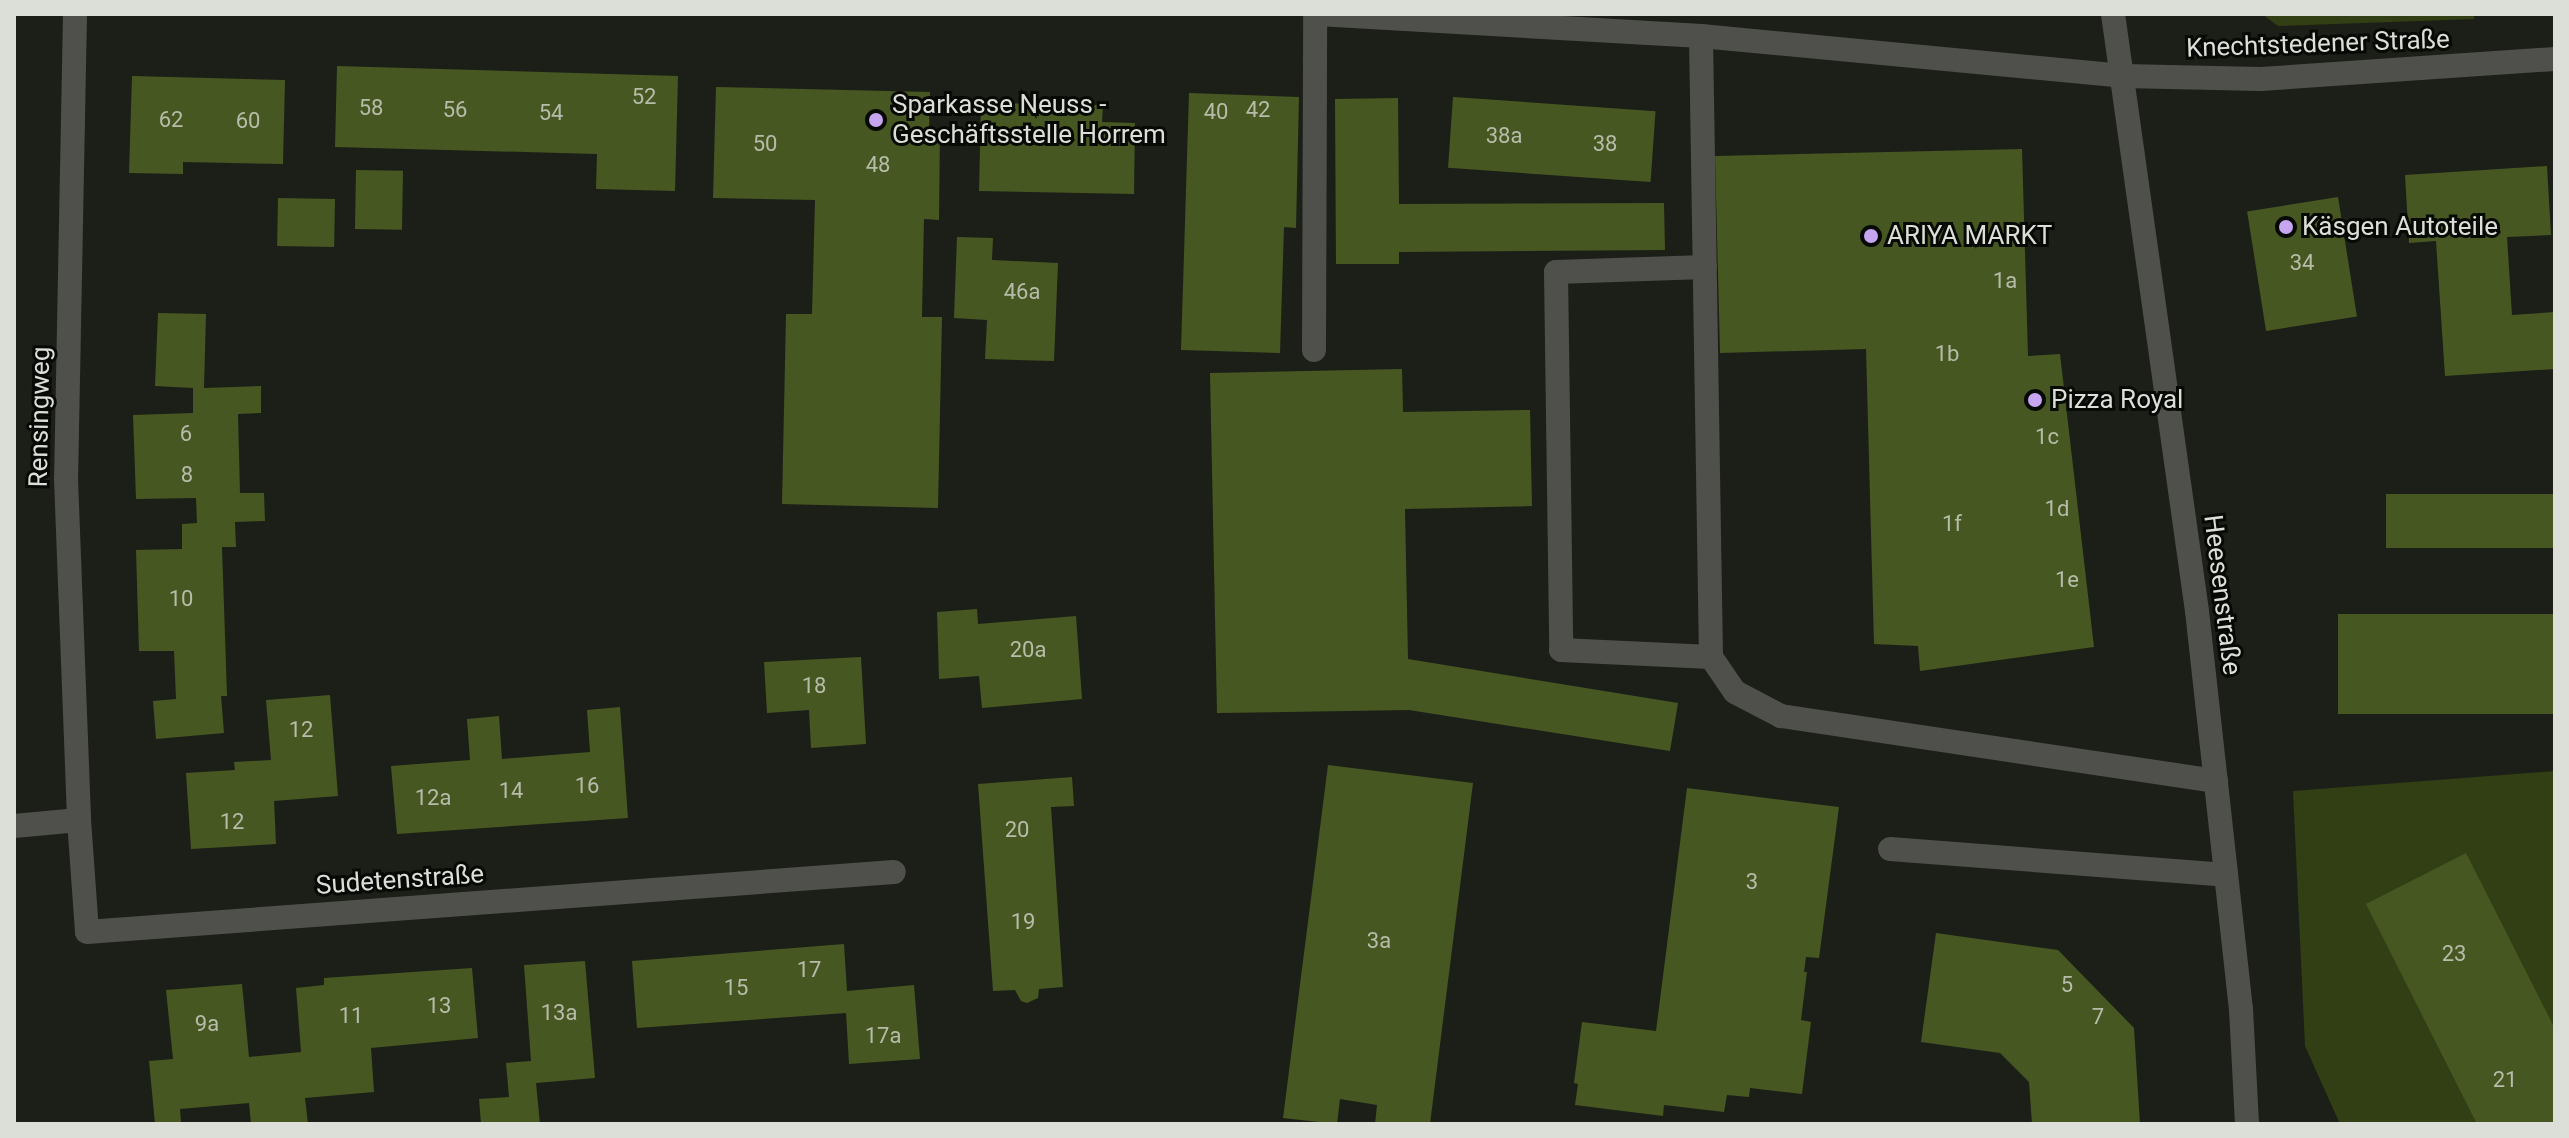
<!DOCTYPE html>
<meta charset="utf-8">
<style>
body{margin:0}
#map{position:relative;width:2569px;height:1138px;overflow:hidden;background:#1c1f17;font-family:Roboto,sans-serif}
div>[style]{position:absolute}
.green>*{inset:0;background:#323f14}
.building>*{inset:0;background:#475721;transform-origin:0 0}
.minor>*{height:24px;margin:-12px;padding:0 12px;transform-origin:12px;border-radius:12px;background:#4f504c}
.dots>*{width:22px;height:22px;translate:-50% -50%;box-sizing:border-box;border:4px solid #070905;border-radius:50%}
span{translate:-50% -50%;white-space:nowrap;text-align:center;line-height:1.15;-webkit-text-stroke:6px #070905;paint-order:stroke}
.number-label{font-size:22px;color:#b7bcaa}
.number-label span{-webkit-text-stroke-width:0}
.street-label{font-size:26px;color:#dcded8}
.poi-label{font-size:26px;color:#dcded8}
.left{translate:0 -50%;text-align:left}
.frame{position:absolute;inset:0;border:16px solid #dcded8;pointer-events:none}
</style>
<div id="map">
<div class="green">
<div style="clip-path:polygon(2262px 14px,2474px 14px,2474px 19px,2278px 26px)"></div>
<div style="clip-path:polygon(2555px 771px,2555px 1124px,2340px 1124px,2305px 1046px,2293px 791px)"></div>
</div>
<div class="building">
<div style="clip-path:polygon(337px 66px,678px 76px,675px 191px,596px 189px,597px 154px,335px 147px)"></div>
<div style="clip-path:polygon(132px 76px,285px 80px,283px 164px,183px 162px,183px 174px,129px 173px)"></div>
<div style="clip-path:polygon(716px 87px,930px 92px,929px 130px,940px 130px,939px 220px,924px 219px,922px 317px,942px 317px,938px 508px,782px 504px,786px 314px,812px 314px,815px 200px,713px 198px)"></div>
<div style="clip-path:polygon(1189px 93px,1299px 97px,1296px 228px,1284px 227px,1280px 353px,1181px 350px)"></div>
<div style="left:1453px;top:97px;width:203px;height:71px;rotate:4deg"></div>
<div style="clip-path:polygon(1398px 98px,1399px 204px,1664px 203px,1665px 250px,1399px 252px,1399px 264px,1336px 264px,1335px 99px)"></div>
<div style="clip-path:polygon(981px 103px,1103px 105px,1102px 122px,1135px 123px,1134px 194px,979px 191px)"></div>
<div style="clip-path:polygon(2022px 149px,2028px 356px,2060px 354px,2094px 647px,1920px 671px,1918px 646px,1874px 644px,1866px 349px,1720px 353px,1715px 156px)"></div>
<div style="clip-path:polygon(2547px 166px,2551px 235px,2507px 237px,2512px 315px,2555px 312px,2555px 369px,2445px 376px,2436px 241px,2409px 243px,2405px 175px)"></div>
<div style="left:356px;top:170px;width:47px;height:59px;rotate:1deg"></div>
<div style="left:2338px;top:197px;width:121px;height:92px;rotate:81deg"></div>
<div style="left:278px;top:198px;width:57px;height:48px;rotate:1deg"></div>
<div style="clip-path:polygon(957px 237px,993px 238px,992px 260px,1058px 263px,1054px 361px,985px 359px,987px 320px,954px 318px)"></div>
<div style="clip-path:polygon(158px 313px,206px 314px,204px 388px,261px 386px,261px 413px,238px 414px,240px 493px,264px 493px,265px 521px,235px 522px,236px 547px,222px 547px,227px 696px,221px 696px,224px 733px,156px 739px,153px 701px,176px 699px,174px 651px,139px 651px,136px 550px,182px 549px,182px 524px,197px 523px,196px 498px,136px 499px,133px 415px,193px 413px,193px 388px,155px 386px)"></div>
<div style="clip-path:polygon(1402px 369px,1403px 412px,1530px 410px,1532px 506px,1405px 509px,1408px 659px,1678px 703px,1670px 751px,1409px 710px,1217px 713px,1210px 373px)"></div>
<div style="left:2555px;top:494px;width:54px;height:169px;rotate:90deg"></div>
<div style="clip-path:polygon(977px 609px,978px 624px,1076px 616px,1082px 699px,982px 708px,979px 676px,939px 679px,937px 612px)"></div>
<div style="left:2555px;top:614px;width:100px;height:217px;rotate:90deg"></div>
<div style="clip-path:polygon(861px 657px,866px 744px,811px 748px,809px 710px,767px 713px,764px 662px)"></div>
<div style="clip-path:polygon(330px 695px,338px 796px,274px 801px,276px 844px,191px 849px,186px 773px,235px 770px,234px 762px,271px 760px,266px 700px)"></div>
<div style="clip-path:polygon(620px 707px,628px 818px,397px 834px,391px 766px,470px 760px,467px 719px,499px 716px,502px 759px,590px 752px,587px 710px)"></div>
<div style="clip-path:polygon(1328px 765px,1473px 783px,1430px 1124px,1375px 1124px,1377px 1105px,1340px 1099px,1337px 1124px,1283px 1118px)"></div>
<div style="clip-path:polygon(1072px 777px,1074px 806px,1051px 807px,1063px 987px,1039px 989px,1038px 998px,1027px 1003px,1021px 1001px,1015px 990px,993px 991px,978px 784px)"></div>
<div style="clip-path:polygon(1687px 788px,1839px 807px,1819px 958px,1806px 957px,1804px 972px,1807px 972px,1801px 1020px,1811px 1022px,1802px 1094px,1750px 1088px,1749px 1097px,1727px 1095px,1724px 1112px,1664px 1105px,1663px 1116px,1575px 1105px,1578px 1084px,1574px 1083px,1582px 1022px,1656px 1031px)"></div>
<div style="clip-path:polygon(2466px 853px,2555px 1029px,2555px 1124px,2477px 1124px,2366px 904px)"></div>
<div style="clip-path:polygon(1936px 933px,2058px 950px,2134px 1028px,2140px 1124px,2032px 1124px,2029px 1082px,2000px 1053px,1921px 1042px)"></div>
<div style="clip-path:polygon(844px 944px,847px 991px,914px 985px,920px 1059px,849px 1064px,846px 1013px,637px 1028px,632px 961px)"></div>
<div style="clip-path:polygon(585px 961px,595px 1078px,536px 1083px,540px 1124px,481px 1124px,479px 1099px,509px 1097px,506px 1063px,531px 1061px,524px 965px)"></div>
<div style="clip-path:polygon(472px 968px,478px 1038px,371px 1048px,374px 1092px,305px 1098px,308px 1124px,251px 1124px,249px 1103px,180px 1109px,181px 1123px,155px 1124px,149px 1061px,173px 1059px,166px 990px,242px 984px,249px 1057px,301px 1052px,296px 988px,324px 985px,324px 978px)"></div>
</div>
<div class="minor">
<div style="left:75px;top:14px;width:465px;rotate:91.1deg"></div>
<div style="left:66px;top:479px;width:341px;rotate:87.8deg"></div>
<div style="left:1318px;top:14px;width:384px;rotate:3.3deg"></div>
<div style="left:1701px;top:36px;width:424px;rotate:5.4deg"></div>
<div style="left:2123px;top:76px;width:138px;rotate:1.2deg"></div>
<div style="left:2261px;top:79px;width:295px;rotate:-3.9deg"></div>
<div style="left:2113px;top:14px;width:603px;rotate:81.99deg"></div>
<div style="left:2197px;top:611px;width:400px;rotate:83.7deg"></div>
<div style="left:2241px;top:1009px;width:115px;rotate:87deg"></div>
<div style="left:1701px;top:36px;width:621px;rotate:89.08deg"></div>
<div style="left:1711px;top:657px;width:42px;rotate:55.6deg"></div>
<div style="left:1735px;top:692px;width:52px;rotate:27.6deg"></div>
<div style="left:1781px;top:716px;width:440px;rotate:8.5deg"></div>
<div style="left:1705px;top:267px;width:149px;rotate:178.1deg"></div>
<div style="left:1556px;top:272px;width:378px;rotate:89.2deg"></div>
<div style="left:1561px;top:650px;width:150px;rotate:2.7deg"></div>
<div style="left:1314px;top:350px;width:336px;rotate:-89.8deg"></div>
<div style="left:14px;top:826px;width:65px;rotate:-5.3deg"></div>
<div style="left:79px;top:820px;width:112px;rotate:85.9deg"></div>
<div style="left:87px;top:932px;width:809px;rotate:-4.25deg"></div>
<div style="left:1890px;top:849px;width:337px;rotate:4.4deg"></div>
</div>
<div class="dots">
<div style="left:876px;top:120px;background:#c6a6f0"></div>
<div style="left:2286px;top:227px;background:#c6a6f0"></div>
<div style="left:1871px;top:236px;background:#c6a6f0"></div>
<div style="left:2035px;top:400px;background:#c6a6f0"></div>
</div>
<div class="number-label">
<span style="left:644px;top:97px">52</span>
<span style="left:371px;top:108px">58</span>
<span style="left:455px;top:110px">56</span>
<span style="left:1258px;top:110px">42</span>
<span style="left:1216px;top:112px">40</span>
<span style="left:551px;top:113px">54</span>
<span style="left:171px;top:120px">62</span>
<span style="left:248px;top:121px">60</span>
<span style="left:1504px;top:136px">38a</span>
<span style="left:765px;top:144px">50</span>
<span style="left:1605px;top:144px">38</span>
<span style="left:878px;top:165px">48</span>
<span style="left:2302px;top:263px">34</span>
<span style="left:2005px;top:281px">1a</span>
<span style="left:1022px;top:292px">46a</span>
<span style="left:1947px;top:354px">1b</span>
<span style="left:186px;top:434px">6</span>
<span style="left:2047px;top:437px">1c</span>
<span style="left:187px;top:475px">8</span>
<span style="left:2057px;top:509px">1d</span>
<span style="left:1952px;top:524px">1f</span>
<span style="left:2067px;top:580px">1e</span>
<span style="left:181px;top:599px">10</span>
<span style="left:1028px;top:650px">20a</span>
<span style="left:814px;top:686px">18</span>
<span style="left:301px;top:730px">12</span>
<span style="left:587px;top:786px">16</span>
<span style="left:511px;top:791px">14</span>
<span style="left:433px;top:798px">12a</span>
<span style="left:232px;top:822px">12</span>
<span style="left:1017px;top:830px">20</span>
<span style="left:1752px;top:882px">3</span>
<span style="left:1023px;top:922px">19</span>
<span style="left:1379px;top:941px">3a</span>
<span style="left:2454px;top:954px">23</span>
<span style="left:809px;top:970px">17</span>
<span style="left:2067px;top:985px">5</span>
<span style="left:736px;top:988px">15</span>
<span style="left:439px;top:1006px">13</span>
<span style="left:559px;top:1013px">13a</span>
<span style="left:351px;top:1016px">11</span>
<span style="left:2098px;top:1017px">7</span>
<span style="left:207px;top:1024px">9a</span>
<span style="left:883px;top:1036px">17a</span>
<span style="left:2505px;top:1080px">21</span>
</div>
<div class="street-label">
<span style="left:2318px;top:44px;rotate:-2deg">Knechtstedener Straße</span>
<span style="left:40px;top:417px;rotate:-89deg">Rensingweg</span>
<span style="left:2222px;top:595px;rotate:83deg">Heesenstraße</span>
<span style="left:400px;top:880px;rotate:-4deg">Sudetenstraße</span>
</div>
<div class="poi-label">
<span class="left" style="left:892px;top:120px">Sparkasse Neuss -<br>Geschäftsstelle Horrem</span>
<span class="left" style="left:2302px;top:227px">Käsgen Autoteile</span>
<span class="left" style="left:1887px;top:236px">ARIYA MARKT</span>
<span class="left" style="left:2051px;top:400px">Pizza Royal</span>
</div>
<div class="frame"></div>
</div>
